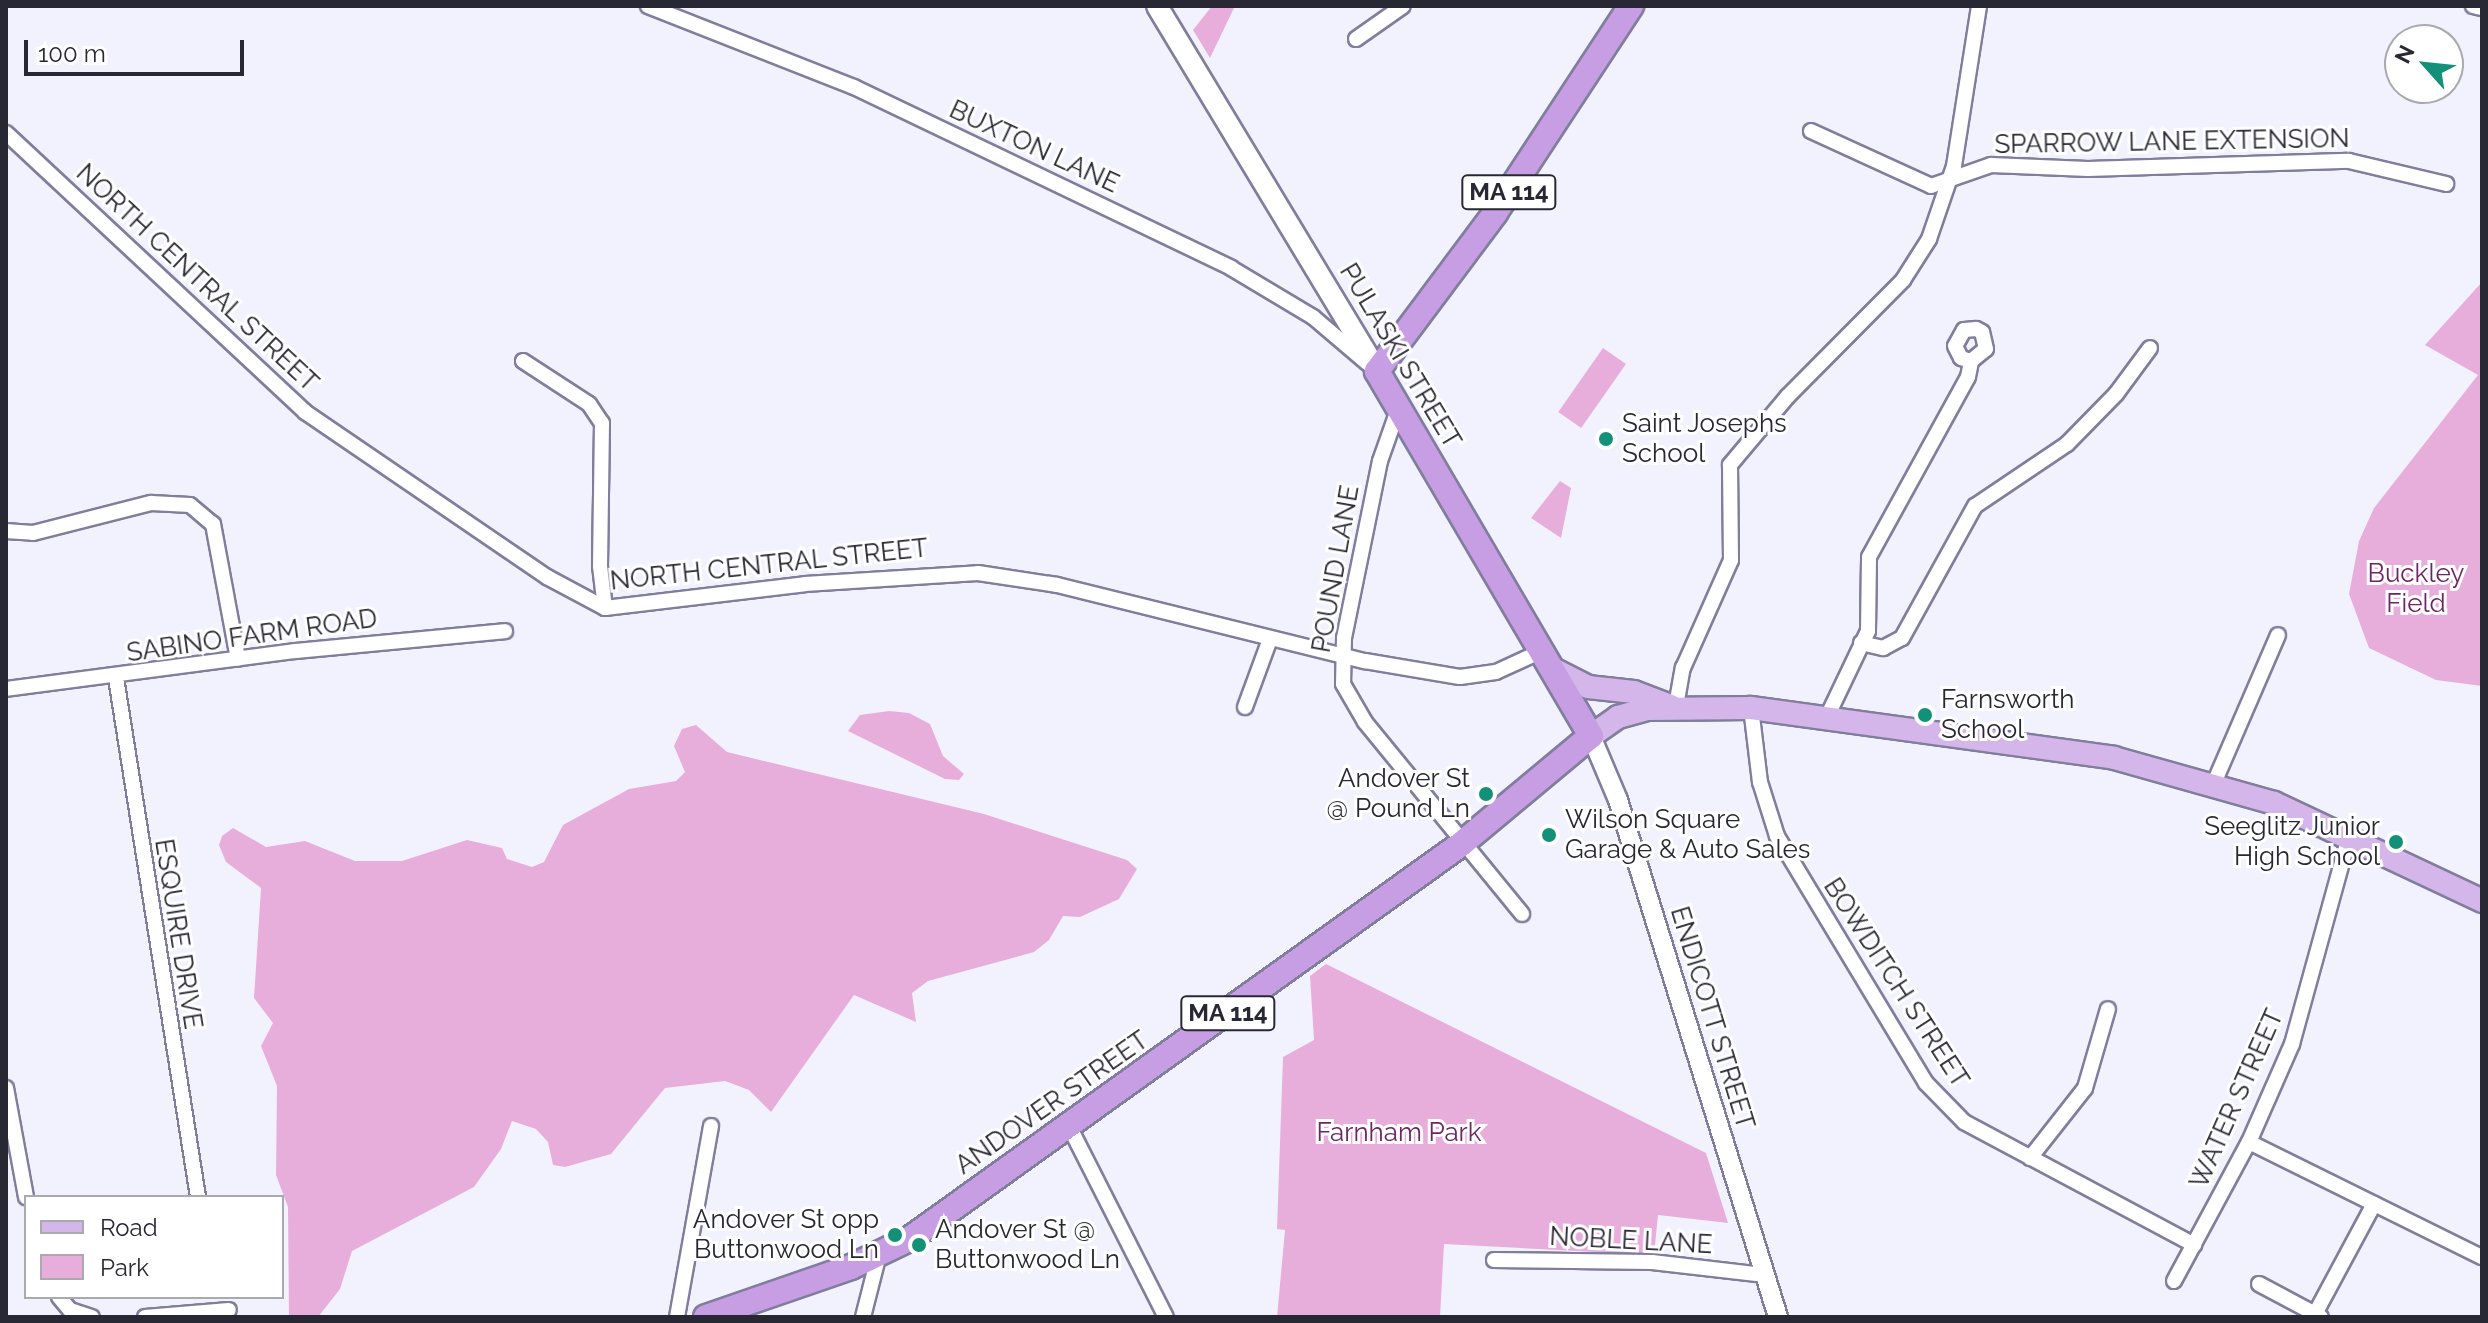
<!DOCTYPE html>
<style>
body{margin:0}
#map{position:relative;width:2488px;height:1323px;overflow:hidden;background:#f2f2ff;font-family:Raleway,sans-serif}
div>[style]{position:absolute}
.green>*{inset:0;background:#e7aedc;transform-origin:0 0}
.roads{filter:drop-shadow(2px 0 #807e9c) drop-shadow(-2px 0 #807e9c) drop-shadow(0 2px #807e9c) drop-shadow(0 -2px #807e9c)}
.minor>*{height:14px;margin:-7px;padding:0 7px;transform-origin:7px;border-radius:7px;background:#fff}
.tertiary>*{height:18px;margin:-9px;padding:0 9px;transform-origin:9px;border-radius:9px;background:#fff}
.secondary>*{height:20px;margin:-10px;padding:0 10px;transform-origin:10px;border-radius:10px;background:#fff}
.primary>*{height:22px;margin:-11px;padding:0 11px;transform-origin:11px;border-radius:11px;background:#d5b6eb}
.trunk>*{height:24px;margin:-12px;padding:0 12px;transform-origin:12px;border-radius:12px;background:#c79ee4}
.dots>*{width:22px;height:22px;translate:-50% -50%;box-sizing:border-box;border:4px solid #fff;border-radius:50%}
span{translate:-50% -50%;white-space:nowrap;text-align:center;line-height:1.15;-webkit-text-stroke:6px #fff;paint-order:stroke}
.shield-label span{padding:2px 6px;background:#fff;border:2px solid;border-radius:6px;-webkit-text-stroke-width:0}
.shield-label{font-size:24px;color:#282734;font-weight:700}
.street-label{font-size:26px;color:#282734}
.poi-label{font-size:26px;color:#282734}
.left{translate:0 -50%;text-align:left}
.right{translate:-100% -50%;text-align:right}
.park-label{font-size:26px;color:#6e2565}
.frame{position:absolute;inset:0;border:8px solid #282734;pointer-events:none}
.legend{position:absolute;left:24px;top:1195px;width:260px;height:104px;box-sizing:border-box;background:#fff;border:2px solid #a9a9ae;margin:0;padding:10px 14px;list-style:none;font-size:24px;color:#282734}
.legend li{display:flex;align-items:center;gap:16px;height:40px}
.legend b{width:40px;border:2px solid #a9a9ae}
.north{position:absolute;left:2384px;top:24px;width:80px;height:80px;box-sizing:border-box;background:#fff;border:2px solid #a9a9ae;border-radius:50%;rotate:297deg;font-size:22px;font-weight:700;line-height:32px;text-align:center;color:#282734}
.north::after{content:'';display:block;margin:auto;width:28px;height:36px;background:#139178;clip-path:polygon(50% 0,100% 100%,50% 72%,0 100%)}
.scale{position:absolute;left:24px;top:40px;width:220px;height:36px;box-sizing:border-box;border:4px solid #282734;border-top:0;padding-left:10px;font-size:24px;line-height:28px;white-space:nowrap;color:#282734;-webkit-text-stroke:6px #fff;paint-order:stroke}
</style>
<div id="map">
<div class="green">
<div style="clip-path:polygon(1212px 6px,1234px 8px,1210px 58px,1193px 30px)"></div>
<div style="clip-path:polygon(2482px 282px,2482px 686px,2436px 680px,2369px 648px,2349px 594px,2359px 541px,2374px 508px,2478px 375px,2425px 345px)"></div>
<div style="left:1603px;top:348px;width:28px;height:78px;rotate:35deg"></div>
<div style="clip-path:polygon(1560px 481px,1571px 488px,1561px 538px,1531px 518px)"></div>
<div style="clip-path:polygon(889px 711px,909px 713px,930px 724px,943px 756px,964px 774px,959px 780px,945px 779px,848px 731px,860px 715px)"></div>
<div style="clip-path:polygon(696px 725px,727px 752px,984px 814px,1127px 860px,1137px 869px,1119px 899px,1080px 917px,1063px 916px,1049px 940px,1034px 952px,928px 981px,912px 993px,916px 1022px,854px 995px,771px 1112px,749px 1090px,725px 1081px,665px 1088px,611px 1154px,565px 1167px,553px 1165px,548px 1142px,536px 1129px,512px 1121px,501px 1149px,474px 1187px,352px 1251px,340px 1289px,318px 1317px,289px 1317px,288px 1207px,276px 1175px,277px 1086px,261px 1046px,273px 1023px,254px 998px,261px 888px,226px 862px,219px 845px,222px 836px,233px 828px,266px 847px,305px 841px,355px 861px,402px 861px,467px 840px,502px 848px,507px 859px,532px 867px,544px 862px,563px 825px,629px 789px,676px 781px,685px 772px,674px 746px,682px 729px)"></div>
<div style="clip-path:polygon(1326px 964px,1706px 1153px,1728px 1223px,1658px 1215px,1654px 1255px,1444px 1244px,1440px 1317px,1277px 1317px,1285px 1230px,1277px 1229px,1283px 1057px,1314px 1040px,1310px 976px)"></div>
</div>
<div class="roads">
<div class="minor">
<div style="left:648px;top:6px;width:221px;rotate:21.5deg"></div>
<div style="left:854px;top:87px;width:418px;rotate:25.6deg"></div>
<div style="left:1231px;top:268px;width:96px;rotate:30.9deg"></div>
<div style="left:1313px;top:317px;width:71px;rotate:40.4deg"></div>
<div style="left:2473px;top:6px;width:9px;rotate:13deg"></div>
<div style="left:1356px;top:39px;width:57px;rotate:-35.1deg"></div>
<div style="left:1811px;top:131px;width:132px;rotate:24.6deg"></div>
<div style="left:1931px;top:186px;width:64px;rotate:-19.3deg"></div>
<div style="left:1991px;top:165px;width:97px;rotate:2.4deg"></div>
<div style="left:2088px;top:169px;width:261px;rotate:-1.8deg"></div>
<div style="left:2349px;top:161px;width:100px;rotate:13.3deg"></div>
<div style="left:6px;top:133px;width:409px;rotate:43deg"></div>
<div style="left:305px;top:412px;width:293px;rotate:34.3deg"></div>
<div style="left:547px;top:577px;width:66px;rotate:28.1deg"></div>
<div style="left:605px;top:608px;width:201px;rotate:-6.8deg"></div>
<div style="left:805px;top:584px;width:173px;rotate:-3.6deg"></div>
<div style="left:978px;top:573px;width:80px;rotate:8.6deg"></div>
<div style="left:1057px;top:585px;width:317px;rotate:13.9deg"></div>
<div style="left:1365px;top:661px;width:96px;rotate:9.6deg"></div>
<div style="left:1460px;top:677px;width:36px;rotate:-8deg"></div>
<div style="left:1496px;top:672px;width:53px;rotate:-24.6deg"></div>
<div style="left:523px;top:361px;width:79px;rotate:33.1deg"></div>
<div style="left:589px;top:404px;width:23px;rotate:56deg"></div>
<div style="left:602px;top:423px;width:143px;rotate:90.8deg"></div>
<div style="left:600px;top:566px;width:42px;rotate:83.2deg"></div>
<div style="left:1398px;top:410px;width:54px;rotate:109.4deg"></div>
<div style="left:1380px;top:461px;width:181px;rotate:101.5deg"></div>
<div style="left:1344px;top:638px;width:46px;rotate:91.2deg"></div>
<div style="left:1343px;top:684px;width:44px;rotate:59.9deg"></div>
<div style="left:1365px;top:722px;width:248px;rotate:50.7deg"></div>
<div style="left:6px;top:531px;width:27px;rotate:4deg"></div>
<div style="left:33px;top:533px;width:122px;rotate:-14.3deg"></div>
<div style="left:151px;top:503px;width:39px;rotate:3deg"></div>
<div style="left:190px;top:505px;width:30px;rotate:40deg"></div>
<div style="left:213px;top:524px;width:137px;rotate:79.5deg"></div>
<div style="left:1861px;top:643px;width:23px;rotate:13deg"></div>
<div style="left:1883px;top:648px;width:21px;rotate:-28deg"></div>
<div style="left:1902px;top:638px;width:151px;rotate:-61.1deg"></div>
<div style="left:1975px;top:506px;width:111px;rotate:-34deg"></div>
<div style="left:2067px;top:444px;width:70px;rotate:-45.6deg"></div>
<div style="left:2116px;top:394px;width:57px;rotate:-53.5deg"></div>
<div style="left:116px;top:678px;width:525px;rotate:81.02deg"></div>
<div style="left:6px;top:689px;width:291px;rotate:-7.5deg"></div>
<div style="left:295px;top:651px;width:211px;rotate:-5.4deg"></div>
<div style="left:1676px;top:706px;width:39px;rotate:-80deg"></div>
<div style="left:1683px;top:668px;width:118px;rotate:-66deg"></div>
<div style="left:1731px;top:560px;width:95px;rotate:-90.6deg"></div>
<div style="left:1730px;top:465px;width:89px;rotate:-50deg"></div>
<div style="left:1787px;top:397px;width:165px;rotate:-45.2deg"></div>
<div style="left:1903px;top:280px;width:49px;rotate:-57.6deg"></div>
<div style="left:1929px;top:239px;width:77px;rotate:-71.1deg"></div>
<div style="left:1954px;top:166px;width:162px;rotate:-81.1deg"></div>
<div style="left:1245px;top:707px;width:72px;rotate:-69.8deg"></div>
<div style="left:1751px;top:708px;width:75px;rotate:83.1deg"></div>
<div style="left:1760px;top:782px;width:57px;rotate:72.5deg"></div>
<div style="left:1777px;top:836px;width:288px;rotate:58.9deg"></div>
<div style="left:1926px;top:1083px;width:54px;rotate:45.7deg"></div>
<div style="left:1964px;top:1122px;width:261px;rotate:28.1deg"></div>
<div style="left:1827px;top:717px;width:95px;rotate:-64.5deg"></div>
<div style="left:1868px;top:631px;width:74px;rotate:-89.2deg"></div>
<div style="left:1869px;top:557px;width:205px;rotate:-61.2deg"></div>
<div style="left:1968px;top:377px;width:16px;rotate:-79deg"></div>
<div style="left:1971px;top:361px;width:19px;rotate:-39deg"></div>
<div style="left:1986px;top:349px;width:17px;rotate:-103deg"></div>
<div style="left:1982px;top:332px;width:7px;rotate:-153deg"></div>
<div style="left:1976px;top:329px;width:12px;rotate:175deg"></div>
<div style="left:1964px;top:330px;width:18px;rotate:119deg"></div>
<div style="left:1955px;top:346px;width:13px;rotate:63deg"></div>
<div style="left:1961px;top:358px;width:10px;rotate:17deg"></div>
<div style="left:2214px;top:783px;width:161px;rotate:-66.6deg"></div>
<div style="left:6px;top:1088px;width:111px;rotate:79.6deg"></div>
<div style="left:1069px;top:1126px;width:214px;rotate:63.1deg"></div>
<div style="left:2249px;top:1142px;width:260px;rotate:26.3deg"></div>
<div style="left:2030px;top:1158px;width:89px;rotate:-51.8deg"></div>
<div style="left:2085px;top:1088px;width:82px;rotate:-73.8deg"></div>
<div style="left:1494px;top:1260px;width:158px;rotate:0.7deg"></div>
<div style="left:1652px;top:1262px;width:114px;rotate:6.6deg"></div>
<div style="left:2174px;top:1281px;width:158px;rotate:-61.7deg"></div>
<div style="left:2249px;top:1142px;width:107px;rotate:-66.3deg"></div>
<div style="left:2292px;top:1044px;width:215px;rotate:-74.6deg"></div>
<div style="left:2259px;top:1284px;width:70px;rotate:28deg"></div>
<div style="left:59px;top:1297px;width:17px;rotate:50deg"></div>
<div style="left:70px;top:1310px;width:23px;rotate:18deg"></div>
<div style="left:2315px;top:1314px;width:125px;rotate:-61.8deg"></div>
<div style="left:145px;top:1317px;width:84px;rotate:-4.8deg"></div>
<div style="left:677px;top:1317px;width:194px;rotate:-79.9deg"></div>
<div style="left:863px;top:1317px;width:65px;rotate:-75.7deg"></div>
</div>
<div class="tertiary">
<div style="left:1591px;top:736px;width:69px;rotate:67.1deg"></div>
<div style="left:1618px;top:800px;width:541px;rotate:72.8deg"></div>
</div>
<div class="secondary">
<div style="left:1157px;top:6px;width:426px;rotate:58.9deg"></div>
</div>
<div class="primary">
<div style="left:1555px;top:670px;width:37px;rotate:27deg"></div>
<div style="left:1588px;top:687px;width:46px;rotate:6.2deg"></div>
<div style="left:1634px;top:692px;width:40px;rotate:21deg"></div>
<div style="left:1591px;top:736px;width:33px;rotate:-35deg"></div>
<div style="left:1618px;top:717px;width:31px;rotate:-15deg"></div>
<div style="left:1648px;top:709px;width:103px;rotate:-0.6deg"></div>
<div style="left:1751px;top:708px;width:366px;rotate:7.8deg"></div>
<div style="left:2114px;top:758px;width:166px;rotate:15.7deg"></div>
<div style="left:2274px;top:803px;width:230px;rotate:25.2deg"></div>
</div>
<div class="trunk">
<div style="left:706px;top:1317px;width:153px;rotate:-19deg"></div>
<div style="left:851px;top:1267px;width:67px;rotate:-25.8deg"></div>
<div style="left:911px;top:1238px;width:675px;rotate:-35.6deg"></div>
<div style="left:1460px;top:845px;width:170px;rotate:-39.8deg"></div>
<div style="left:1591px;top:736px;width:423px;rotate:-120.4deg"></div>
<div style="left:1377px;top:371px;width:197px;rotate:-53.2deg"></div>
<div style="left:1495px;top:213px;width:248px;rotate:-56.7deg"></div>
</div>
</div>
<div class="dots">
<div style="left:1606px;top:439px;background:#139178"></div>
<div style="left:1925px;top:715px;background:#139178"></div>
<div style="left:1486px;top:794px;background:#139178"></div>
<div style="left:1549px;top:835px;background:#139178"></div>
<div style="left:2396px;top:842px;background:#139178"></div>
<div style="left:895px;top:1235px;background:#139178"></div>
<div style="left:919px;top:1245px;background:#139178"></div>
</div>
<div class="shield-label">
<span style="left:1509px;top:192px">MA 114</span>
<span style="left:1228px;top:1013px">MA 114</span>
</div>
<div class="street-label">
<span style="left:2172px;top:142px;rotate:-1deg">SPARROW LANE EXTENSION</span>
<span style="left:1034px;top:147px;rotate:25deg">BUXTON LANE</span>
<span style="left:197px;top:278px;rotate:43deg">NORTH CENTRAL STREET</span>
<span style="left:1400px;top:356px;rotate:59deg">PULASKI STREET</span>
<span style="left:769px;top:565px;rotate:-6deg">NORTH CENTRAL STREET</span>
<span style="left:1336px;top:569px;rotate:-80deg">POUND LANE</span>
<span style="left:252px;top:636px;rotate:-8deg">SABINO FARM ROAD</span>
<span style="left:178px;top:934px;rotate:81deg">ESQUIRE DRIVE</span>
<span style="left:1896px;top:983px;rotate:57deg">BOWDITCH STREET</span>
<span style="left:1712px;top:1018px;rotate:73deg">ENDICOTT STREET</span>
<span style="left:2237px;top:1099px;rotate:-66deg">WATER STREET</span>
<span style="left:1052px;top:1103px;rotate:-35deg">ANDOVER STREET</span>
<span style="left:1631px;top:1241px;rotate:3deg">NOBLE LANE</span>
</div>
<div class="poi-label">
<span class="left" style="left:1622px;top:439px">Saint Josephs<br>School</span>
<span class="left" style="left:1941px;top:715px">Farnsworth<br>School</span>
<span class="right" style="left:1470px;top:794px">Andover St<br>@ Pound Ln</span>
<span class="left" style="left:1565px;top:835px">Wilson Square<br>Garage &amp; Auto Sales</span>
<span class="right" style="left:2380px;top:842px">Seeglitz Junior<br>High School</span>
<span class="right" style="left:879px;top:1235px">Andover St opp<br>Buttonwood Ln</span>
<span class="left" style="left:935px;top:1245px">Andover St @<br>Buttonwood Ln</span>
</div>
<div class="park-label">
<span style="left:2416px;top:589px">Buckley<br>Field</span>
<span style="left:1399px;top:1133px">Farnham Park</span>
</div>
<div class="frame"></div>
<ul class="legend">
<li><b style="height:10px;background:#d5b6eb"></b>Road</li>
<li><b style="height:22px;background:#e7aedc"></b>Park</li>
</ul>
<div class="north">N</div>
<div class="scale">100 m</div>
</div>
